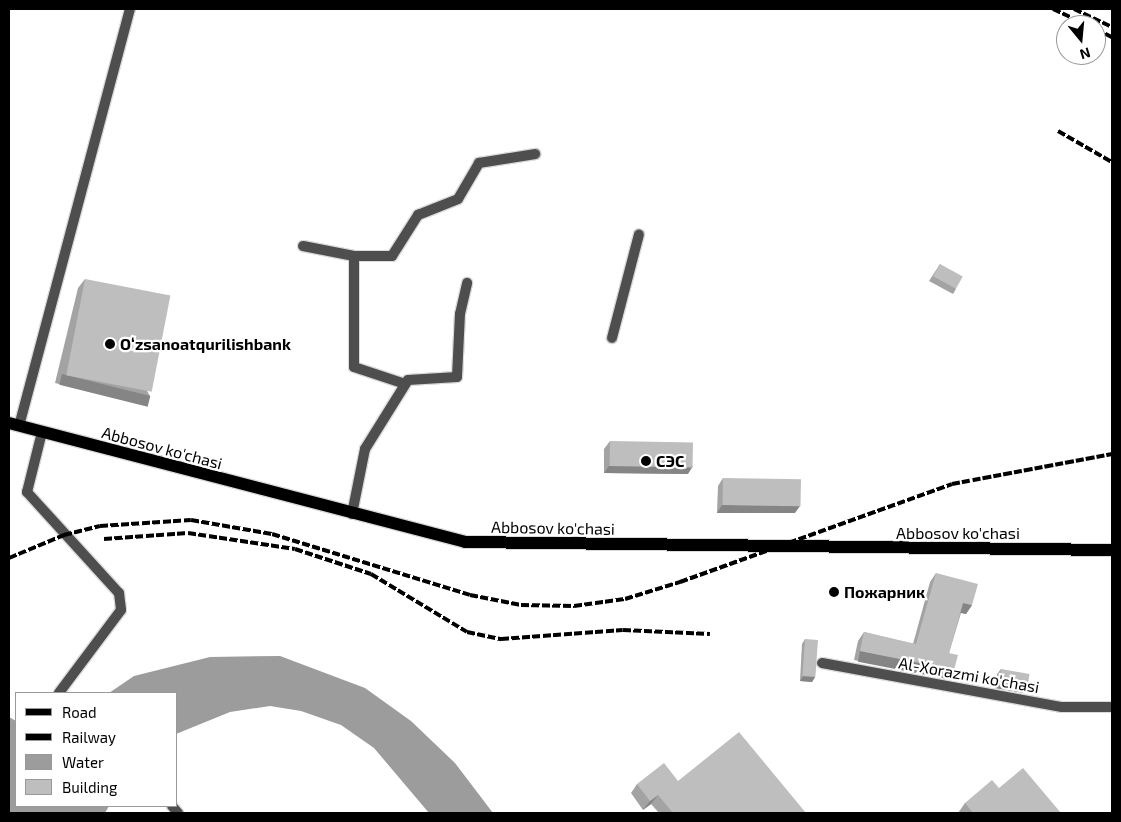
<!DOCTYPE html>
<meta charset="utf-8">
<style>
body{margin:0}
#map{position:relative;width:1121px;height:822px;overflow:hidden;background:#fff;font-family:"Exo 2",sans-serif}
div>[style]{position:absolute}
.water>*{inset:0;background:#9c9c9c}
.roads{filter:drop-shadow(1px 0 #dbdbdb) drop-shadow(-1px 0 #dbdbdb) drop-shadow(0 1px #dbdbdb) drop-shadow(0 -1px #dbdbdb)}
.street>*{height:10px;margin:-5px;padding:0 5px;transform-origin:5px;border-radius:5px;background:#4e4e4e}
.primary>*{height:12px;margin:-6px;padding:0 6px;transform-origin:6px;border-radius:6px;background:#000}
.rail>*{height:4px;margin-top:-2px;transform-origin:0;background:repeating-linear-gradient(90deg,#000 0 8px,transparent 0 10.5px)}
.wall>*{inset:0;background:#a3a3a3}
.shaded-wall>*{inset:0;background:#858585;transform-origin:0 0}
.building>*{inset:0;background:#bebebe;transform-origin:0 0}
.dots>*{width:14px;height:14px;translate:-50% -50%;box-sizing:border-box;border:2px solid #fff;border-radius:50%}
span{translate:-50% -50%;white-space:nowrap;text-align:center;line-height:1.15;-webkit-text-stroke:4.5px #fff;paint-order:stroke}
.poi-label{font-size:16px;color:#000;font-weight:700}
.left{translate:0 -50%;text-align:left}
.street-label{font-size:16px;color:#000}
.frame{position:absolute;inset:0;border:10px solid #000;pointer-events:none}
.legend{position:absolute;left:15px;top:692px;width:162px;height:115px;box-sizing:border-box;background:#fff;border:1px solid #999;margin:0;padding:6px 9px;list-style:none;font-size:15px;color:#000}
.legend li{display:flex;align-items:center;gap:10px;height:25px}
.legend b{width:25px;border:1px solid #999}
.north{position:absolute;left:1056px;top:15px;width:50px;height:50px;box-sizing:border-box;background:#fff;border:1px solid #999;border-radius:50%;rotate:163deg;font-size:14px;font-weight:700;line-height:20px;text-align:center;color:#000}
.north::after{content:'';display:block;margin:auto;width:18px;height:22px;background:#000;clip-path:polygon(50% 0,100% 100%,50% 72%,0 100%)}
</style>
<div id="map">
<div class="water">
<div style="clip-path:polygon(280px 656px,365px 688px,411px 721px,455px 763px,493px 813px,429px 813px,374px 748px,341px 725px,301px 711px,270px 706px,230px 712px,176px 734px,176px 693px,109px 693px,134px 676px,210px 657px)"></div>
<div style="clip-path:polygon(9px 717px,16px 721px,16px 806px,109px 806px,105px 813px,9px 813px)"></div>
</div>
<div class="roads">
<div class="street">
<div style="left:303px;top:246px;width:52px;rotate:11.1deg"></div>
<div style="left:354px;top:256px;width:111px;rotate:90deg"></div>
<div style="left:354px;top:367px;width:54px;rotate:18.4deg"></div>
<div style="left:354px;top:256px;width:38px"></div>
<div style="left:392px;top:256px;width:49px;rotate:-57.6deg"></div>
<div style="left:418px;top:215px;width:43px;rotate:-21.8deg"></div>
<div style="left:458px;top:199px;width:42px;rotate:-59.7deg"></div>
<div style="left:479px;top:163px;width:57px;rotate:-9.1deg"></div>
<div style="left:612px;top:338px;width:107px;rotate:-75.4deg"></div>
<div style="left:19px;top:426px;width:432px;rotate:-75.1deg"></div>
<div style="left:42px;top:432px;width:62px;rotate:104deg"></div>
<div style="left:27px;top:492px;width:137px;rotate:47.7deg"></div>
<div style="left:119px;top:593px;width:17px;rotate:83deg"></div>
<div style="left:121px;top:610px;width:104px;rotate:126.8deg"></div>
<div style="left:352px;top:514px;width:66px;rotate:-78.7deg"></div>
<div style="left:365px;top:449px;width:81px;rotate:-58.1deg"></div>
<div style="left:408px;top:380px;width:49px;rotate:-3.5deg"></div>
<div style="left:457px;top:377px;width:63px;rotate:-87.3deg"></div>
<div style="left:460px;top:314px;width:32px;rotate:-77deg"></div>
<div style="left:822px;top:663px;width:244px;rotate:10.4deg"></div>
<div style="left:1062px;top:707px;width:50px"></div>
<div style="left:172px;top:806px;width:9px;rotate:49deg"></div>
</div>
<div class="primary">
<div style="left:9px;top:423px;width:471px;rotate:14.6deg"></div>
<div style="left:465px;top:542px;width:647px;rotate:0.71deg"></div>
</div>
</div>
<div class="rail">
<div style="left:1053px;top:9px;width:38px;rotate:25deg"></div>
<div style="left:1074px;top:9px;width:42px;rotate:25.3deg"></div>
<div style="left:1096px;top:29px;width:18px;rotate:27deg"></div>
<div style="left:1058px;top:131px;width:62px;rotate:29.9deg"></div>
<div style="left:104px;top:539px;width:84px;rotate:-4.1deg"></div>
<div style="left:188px;top:533px;width:108px;rotate:8.5deg"></div>
<div style="left:295px;top:549px;width:80px;rotate:18.2deg"></div>
<div style="left:371px;top:574px;width:112px;rotate:31.1deg"></div>
<div style="left:467px;top:632px;width:35px;rotate:12deg"></div>
<div style="left:501px;top:639px;width:122px;rotate:-4.2deg"></div>
<div style="left:623px;top:630px;width:87px;rotate:2.6deg"></div>
<div style="left:9px;top:558px;width:60px;rotate:-22.7deg"></div>
<div style="left:64px;top:535px;width:37px;rotate:-14deg"></div>
<div style="left:100px;top:526px;width:91px;rotate:-3.8deg"></div>
<div style="left:191px;top:520px;width:82px;rotate:9.8deg"></div>
<div style="left:272px;top:534px;width:207px;rotate:17.1deg"></div>
<div style="left:470px;top:595px;width:52px;rotate:11.1deg"></div>
<div style="left:521px;top:605px;width:53px;rotate:1.1deg"></div>
<div style="left:574px;top:606px;width:51px;rotate:-7.8deg"></div>
<div style="left:625px;top:599px;width:58px;rotate:-17.2deg"></div>
<div style="left:680px;top:582px;width:289px;rotate:-19.8deg"></div>
<div style="left:952px;top:484px;width:163px;rotate:-10.6deg"></div>
</div>
<div class="wall">
<div style="clip-path:polygon(940px 264px,956px 289px,953px 294px,929px 281px)"></div>
<div style="clip-path:polygon(85px 279px,150px 396px,144px 405px,55px 383px,78px 288px)"></div>
<div style="clip-path:polygon(610px 441px,688px 474px,604px 473px,604px 449px)"></div>
<div style="clip-path:polygon(723px 478px,795px 513px,717px 513px,718px 486px)"></div>
<div style="clip-path:polygon(936px 573px,972px 605px,966px 614px,961px 613px,949px 653px,954px 670px,948px 679px,854px 660px,858px 641px,864px 632px,913px 644px,930px 582px)"></div>
<div style="clip-path:polygon(805px 639px,815px 677px,812px 682px,800px 681px,802px 644px)"></div>
<div style="clip-path:polygon(1001px 669px,1027px 688px,1024px 693px,995px 688px,997px 674px)"></div>
<div style="clip-path:polygon(678px 781px,806px 813px,659px 813px,651px 804px,643px 810px,631px 793px,637px 784px)"></div>
<div style="clip-path:polygon(999px 788px,1061px 813px,958px 813px,965px 803px)"></div>
</div>
<div class="shaded-wall">
<div style="left:62px;top:374px;width:91px;height:11px;rotate:14deg"></div>
<div style="clip-path:polygon(609px 466px,693px 466px,688px 474px,604px 473px)"></div>
<div style="clip-path:polygon(722px 505px,800px 506px,795px 513px,717px 513px)"></div>
<div style="clip-path:polygon(963px 603px,972px 605px,966px 614px,957px 612px)"></div>
<div style="left:860px;top:651px;width:96px;height:11px;rotate:11deg"></div>
<div style="clip-path:polygon(803px 676px,815px 677px,812px 682px,800px 681px)"></div>
<div style="clip-path:polygon(999px 683px,1027px 688px,1024px 693px,995px 688px)"></div>
<div style="clip-path:polygon(658px 795px,651px 804px,643px 810px,650px 801px)"></div>
</div>
<div class="building">
<div style="left:940px;top:264px;width:26px;height:14px;rotate:29deg"></div>
<div style="left:85px;top:279px;width:87px;height:98px;rotate:11deg"></div>
<div style="left:610px;top:441px;width:83px;height:25px;rotate:1deg"></div>
<div style="left:723px;top:478px;width:78px;height:27px;rotate:1deg"></div>
<div style="clip-path:polygon(936px 573px,978px 584px,972px 605px,963px 603px,949px 653px,958px 655px,954px 670px,860px 651px,864px 632px,916px 644px)"></div>
<div style="left:805px;top:639px;width:13px;height:37px;rotate:4deg"></div>
<div style="left:1001px;top:669px;width:29px;height:14px;rotate:10deg"></div>
<div style="clip-path:polygon(739px 732px,806px 813px,673px 813px,658px 795px,650px 801px,637px 784px,664px 763px,678px 781px)"></div>
<div style="clip-path:polygon(1023px 768px,1061px 813px,973px 813px,965px 803px,992px 780px,999px 788px)"></div>
</div>
<div class="dots">
<div style="left:110px;top:344px;background:#000"></div>
<div style="left:646px;top:461px;background:#000"></div>
<div style="left:834px;top:592px;background:#000"></div>
</div>
<div class="poi-label">
<span class="left" style="left:120px;top:344px">Oʻzsanoatqurilishbank</span>
<span class="left" style="left:656px;top:461px">СЭС</span>
<span class="left" style="left:844px;top:592px">Пожарник</span>
</div>
<div class="street-label">
<span style="left:162px;top:448px;rotate:15deg">Abbosov ko'chasi</span>
<span style="left:553px;top:528px;rotate:1deg">Abbosov ko'chasi</span>
<span style="left:958px;top:533px">Abbosov ko'chasi</span>
<span style="left:969px;top:675px;rotate:10deg">Al-Xorazmi ko'chasi</span>
</div>
<div class="frame"></div>
<ul class="legend">
<li><b style="height:6px;background:#000"></b>Road</li>
<li><b style="height:6px;background:#000"></b>Railway</li>
<li><b style="height:14px;background:#9c9c9c"></b>Water</li>
<li><b style="height:14px;background:#bebebe"></b>Building</li>
</ul>
<div class="north">N</div>
</div>
